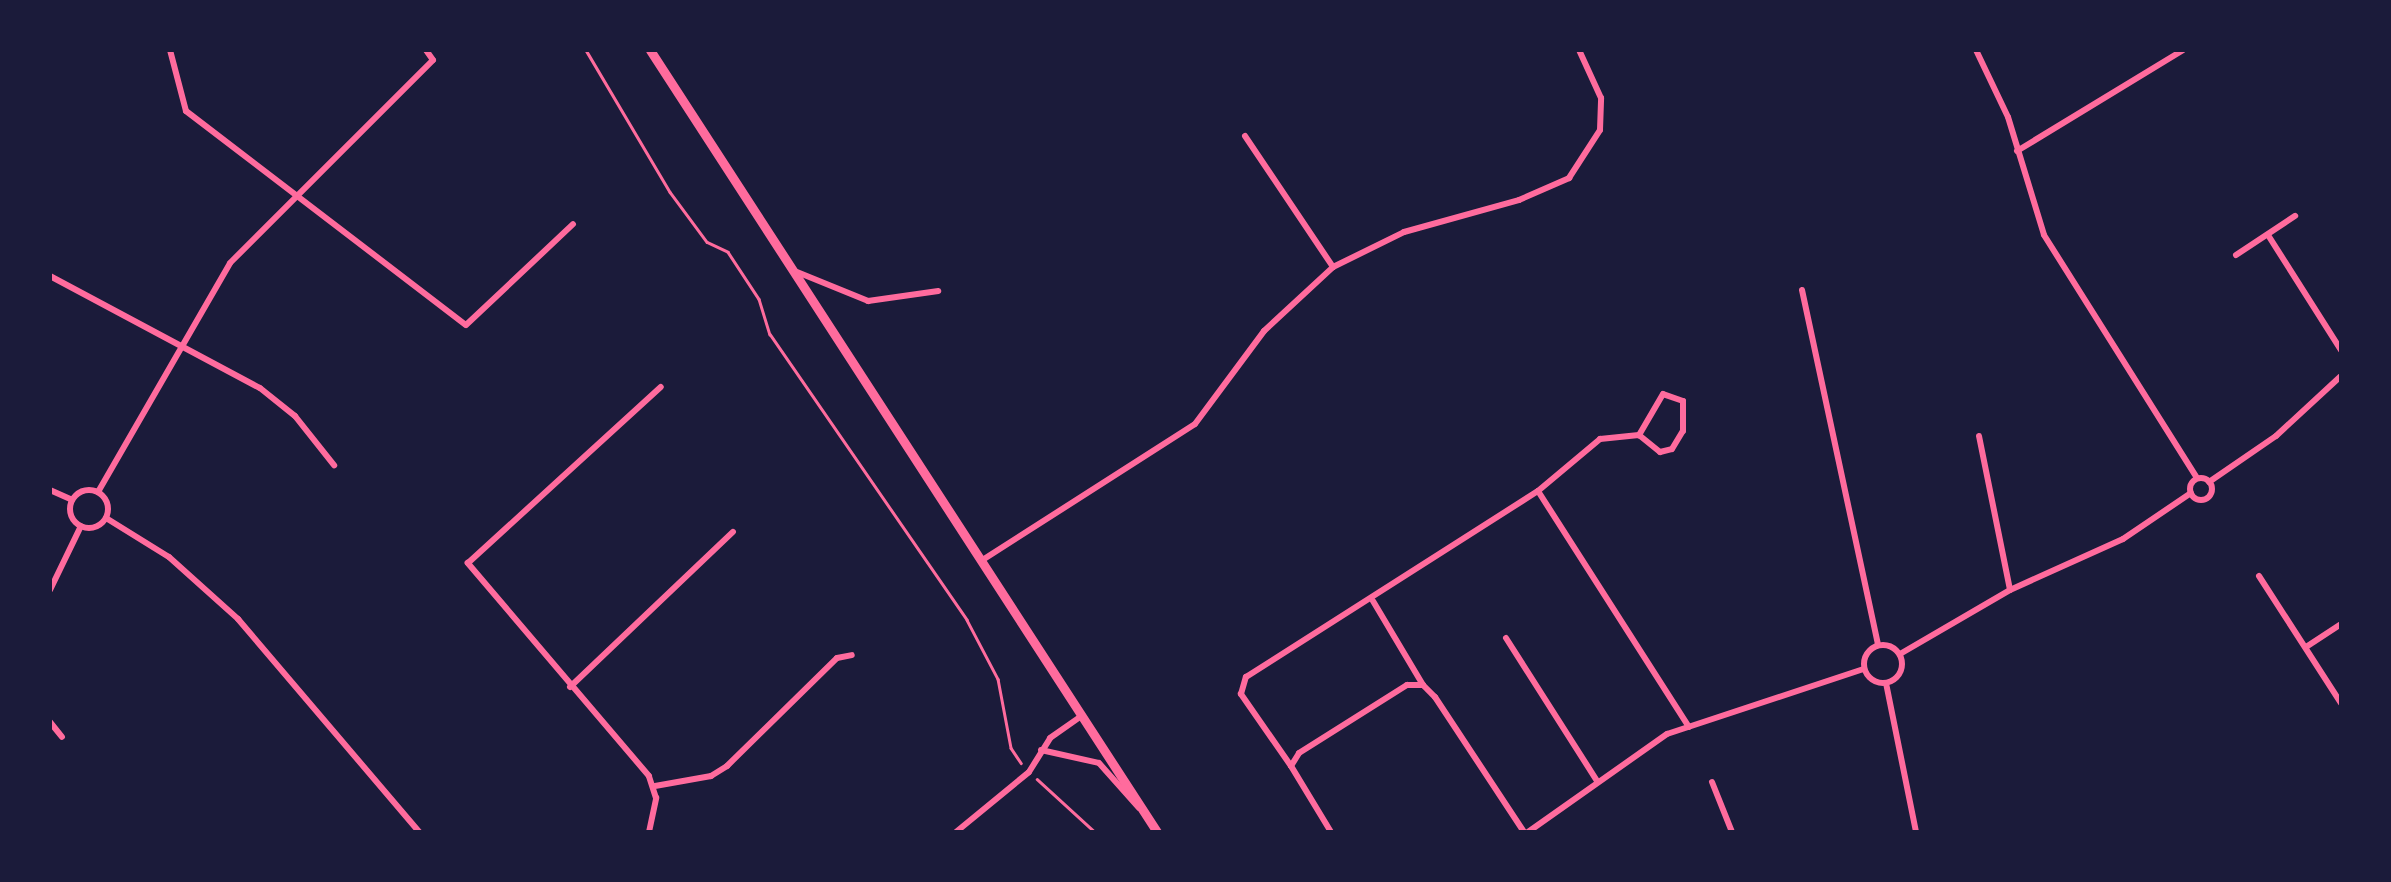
<!DOCTYPE html>
<style>
body{margin:0}
#map{position:relative;width:2391px;height:882px;overflow:hidden;background:#1b1b3a;font-family:Helvetica,sans-serif}
div>[style]{position:absolute}
.path>*{height:2.5px;margin:-1.25px;padding:0 1.25px;transform-origin:1.25px;border-radius:1.25px;background:#ff6b9d}
.minor>*{height:6px;margin:-3px;padding:0 3px;transform-origin:3px;border-radius:3px;background:#ff6b9d}
.minor>.ring{margin:-3px;padding:0;box-sizing:content-box;background:none;border:6px solid #ff6b9d;border-radius:50%}
.secondary>*{height:9px;margin:-4.5px;padding:0 4.5px;transform-origin:4.5px;border-radius:4.5px;background:#ff6b9d}
span{translate:-50% -50%;white-space:nowrap;text-align:center;line-height:1.15;-webkit-text-stroke:10px #1b1b3a;paint-order:stroke}
.frame{position:absolute;inset:0;border:52px solid #1b1b3a;pointer-events:none}
</style>
<div id="map">
<div class="path">
<div style="left:586px;top:50px;width:165px;rotate:59.4deg"></div>
<div style="left:670px;top:192px;width:62px;rotate:53.5deg"></div>
<div style="left:707px;top:242px;width:23px;rotate:25deg"></div>
<div style="left:728px;top:252px;width:56px;rotate:56.6deg"></div>
<div style="left:759px;top:299px;width:37px;rotate:73deg"></div>
<div style="left:770px;top:334px;width:347px;rotate:55.4deg"></div>
<div style="left:967px;top:620px;width:67px;rotate:62.3deg"></div>
<div style="left:998px;top:679px;width:70px;rotate:79.3deg"></div>
<div style="left:1011px;top:748px;width:18px;rotate:56deg"></div>
<div style="left:1037px;top:779px;width:79px;rotate:42.4deg"></div>
</div>
<div class="minor">
<div style="left:170px;top:50px;width:63px;rotate:75.3deg"></div>
<div style="left:186px;top:111px;width:352px;rotate:37.4deg"></div>
<div style="left:466px;top:325px;width:147px;rotate:-43.3deg"></div>
<div style="left:1976px;top:50px;width:74px;rotate:64.5deg"></div>
<div style="left:2008px;top:117px;width:123px;rotate:73deg"></div>
<div style="left:2044px;top:235px;width:287px;rotate:57.8deg"></div>
<div style="left:1245px;top:136px;width:158px;rotate:56.1deg"></div>
<div style="left:2017px;top:151px;width:194px;rotate:-31.3deg"></div>
<div style="left:2268px;top:235px;width:136px;rotate:57.6deg"></div>
<div style="left:2236px;top:255px;width:71px;rotate:-33.5deg"></div>
<div style="left:797px;top:272px;width:77px;rotate:22.2deg"></div>
<div style="left:868px;top:301px;width:71px;rotate:-8.1deg"></div>
<div style="left:50px;top:276px;width:238px;rotate:28.1deg"></div>
<div style="left:260px;top:388px;width:45px;rotate:38.7deg"></div>
<div style="left:295px;top:416px;width:63px;rotate:51.5deg"></div>
<div style="left:1802px;top:290px;width:363px;rotate:77.9deg"></div>
<div style="left:1979px;top:436px;width:157px;rotate:78.6deg"></div>
<div class="ring" style="left:2190px;top:478px;width:16px;height:16px"></div>
<div style="left:2209px;top:482px;width:81px;rotate:-34.5deg"></div>
<div style="left:2276px;top:436px;width:88px;rotate:-42.7deg"></div>
<div class="ring" style="left:70px;top:490px;width:32px;height:32px"></div>
<div style="left:50px;top:490px;width:24px;rotate:24deg"></div>
<div style="left:1538px;top:491px;width:280px;rotate:57.4deg"></div>
<div style="left:98px;top:492px;width:264px;rotate:-60deg"></div>
<div style="left:230px;top:263px;width:287px;rotate:-45deg"></div>
<div style="left:433px;top:60px;width:12px;rotate:-125deg"></div>
<div style="left:106px;top:518px;width:74px;rotate:31.8deg"></div>
<div style="left:169px;top:557px;width:93px;rotate:41.9deg"></div>
<div style="left:238px;top:619px;width:280px;rotate:49.6deg"></div>
<div style="left:984px;top:559px;width:250px;rotate:-32.6deg"></div>
<div style="left:1195px;top:424px;width:116px;rotate:-53.4deg"></div>
<div style="left:1264px;top:331px;width:94px;rotate:-42.8deg"></div>
<div style="left:1333px;top:267px;width:79px;rotate:-26.2deg"></div>
<div style="left:1404px;top:232px;width:119px;rotate:-15.5deg"></div>
<div style="left:1519px;top:200px;width:55px;rotate:-23.7deg"></div>
<div style="left:1569px;top:178px;width:57px;rotate:-57.1deg"></div>
<div style="left:1600px;top:130px;width:32px;rotate:-88deg"></div>
<div style="left:1601px;top:98px;width:53px;rotate:-114.6deg"></div>
<div style="left:2259px;top:576px;width:151px;rotate:57.2deg"></div>
<div style="left:50px;top:590px;width:71px;rotate:-64.2deg"></div>
<div style="left:1373px;top:601px;width:98px;rotate:59.2deg"></div>
<div style="left:1506px;top:638px;width:169px;rotate:57.5deg"></div>
<div class="ring" style="left:1864px;top:645px;width:32px;height:32px"></div>
<div style="left:2306px;top:647px;width:42px;rotate:-33.3deg"></div>
<div style="left:1900px;top:654px;width:127px;rotate:-30.2deg"></div>
<div style="left:2010px;top:590px;width:124px;rotate:-24.3deg"></div>
<div style="left:2123px;top:539px;width:82px;rotate:-34.1deg"></div>
<div style="left:1886px;top:683px;width:152px;rotate:78.6deg"></div>
<div style="left:570px;top:687px;width:225px;rotate:-43.6deg"></div>
<div style="left:50px;top:722px;width:19px;rotate:51deg"></div>
<div style="left:1041px;top:750px;width:59px;rotate:12.6deg"></div>
<div style="left:1099px;top:763px;width:60px;rotate:48.4deg"></div>
<div style="left:1291px;top:766px;width:88px;rotate:-124.8deg"></div>
<div style="left:1241px;top:694px;width:18px;rotate:-74deg"></div>
<div style="left:1246px;top:677px;width:346px;rotate:-32.5deg"></div>
<div style="left:1538px;top:491px;width:81px;rotate:-40deg"></div>
<div style="left:1600px;top:439px;width:39px;rotate:-6deg"></div>
<div style="left:1639px;top:435px;width:27px;rotate:39deg"></div>
<div style="left:1660px;top:452px;width:12px;rotate:-14deg"></div>
<div style="left:1672px;top:449px;width:21px;rotate:-59deg"></div>
<div style="left:1683px;top:431px;width:30px;rotate:-90deg"></div>
<div style="left:1683px;top:401px;width:21px;rotate:-161deg"></div>
<div style="left:1663px;top:394px;width:48px;rotate:120.3deg"></div>
<div style="left:1712px;top:782px;width:54px;rotate:68.2deg"></div>
<div style="left:655px;top:786px;width:57px;rotate:-10.1deg"></div>
<div style="left:711px;top:776px;width:19px;rotate:-32deg"></div>
<div style="left:727px;top:766px;width:154px;rotate:-44.5deg"></div>
<div style="left:837px;top:658px;width:15px;rotate:-11deg"></div>
<div style="left:649px;top:832px;width:35px;rotate:-78deg"></div>
<div style="left:656px;top:798px;width:23px;rotate:-108deg"></div>
<div style="left:649px;top:776px;width:280px;rotate:-130.4deg"></div>
<div style="left:468px;top:563px;width:261px;rotate:-42.4deg"></div>
<div style="left:956px;top:832px;width:94px;rotate:-39.4deg"></div>
<div style="left:1029px;top:772px;width:40px;rotate:-58deg"></div>
<div style="left:1050px;top:738px;width:39px;rotate:-35deg"></div>
<div style="left:1331px;top:832px;width:77px;rotate:-121.2deg"></div>
<div style="left:1291px;top:766px;width:15px;rotate:-58deg"></div>
<div style="left:1299px;top:753px;width:128px;rotate:-32.2deg"></div>
<div style="left:1407px;top:685px;width:16px"></div>
<div style="left:1423px;top:685px;width:17px;rotate:45deg"></div>
<div style="left:1435px;top:697px;width:162px;rotate:56.6deg"></div>
<div style="left:1528px;top:832px;width:170px;rotate:-35.2deg"></div>
<div style="left:1667px;top:734px;width:207px;rotate:-18.3deg"></div>
</div>
<div class="secondary">
<div style="left:650px;top:50px;width:932px;rotate:57.04deg"></div>
</div>
<div class="frame"></div>
</div>
